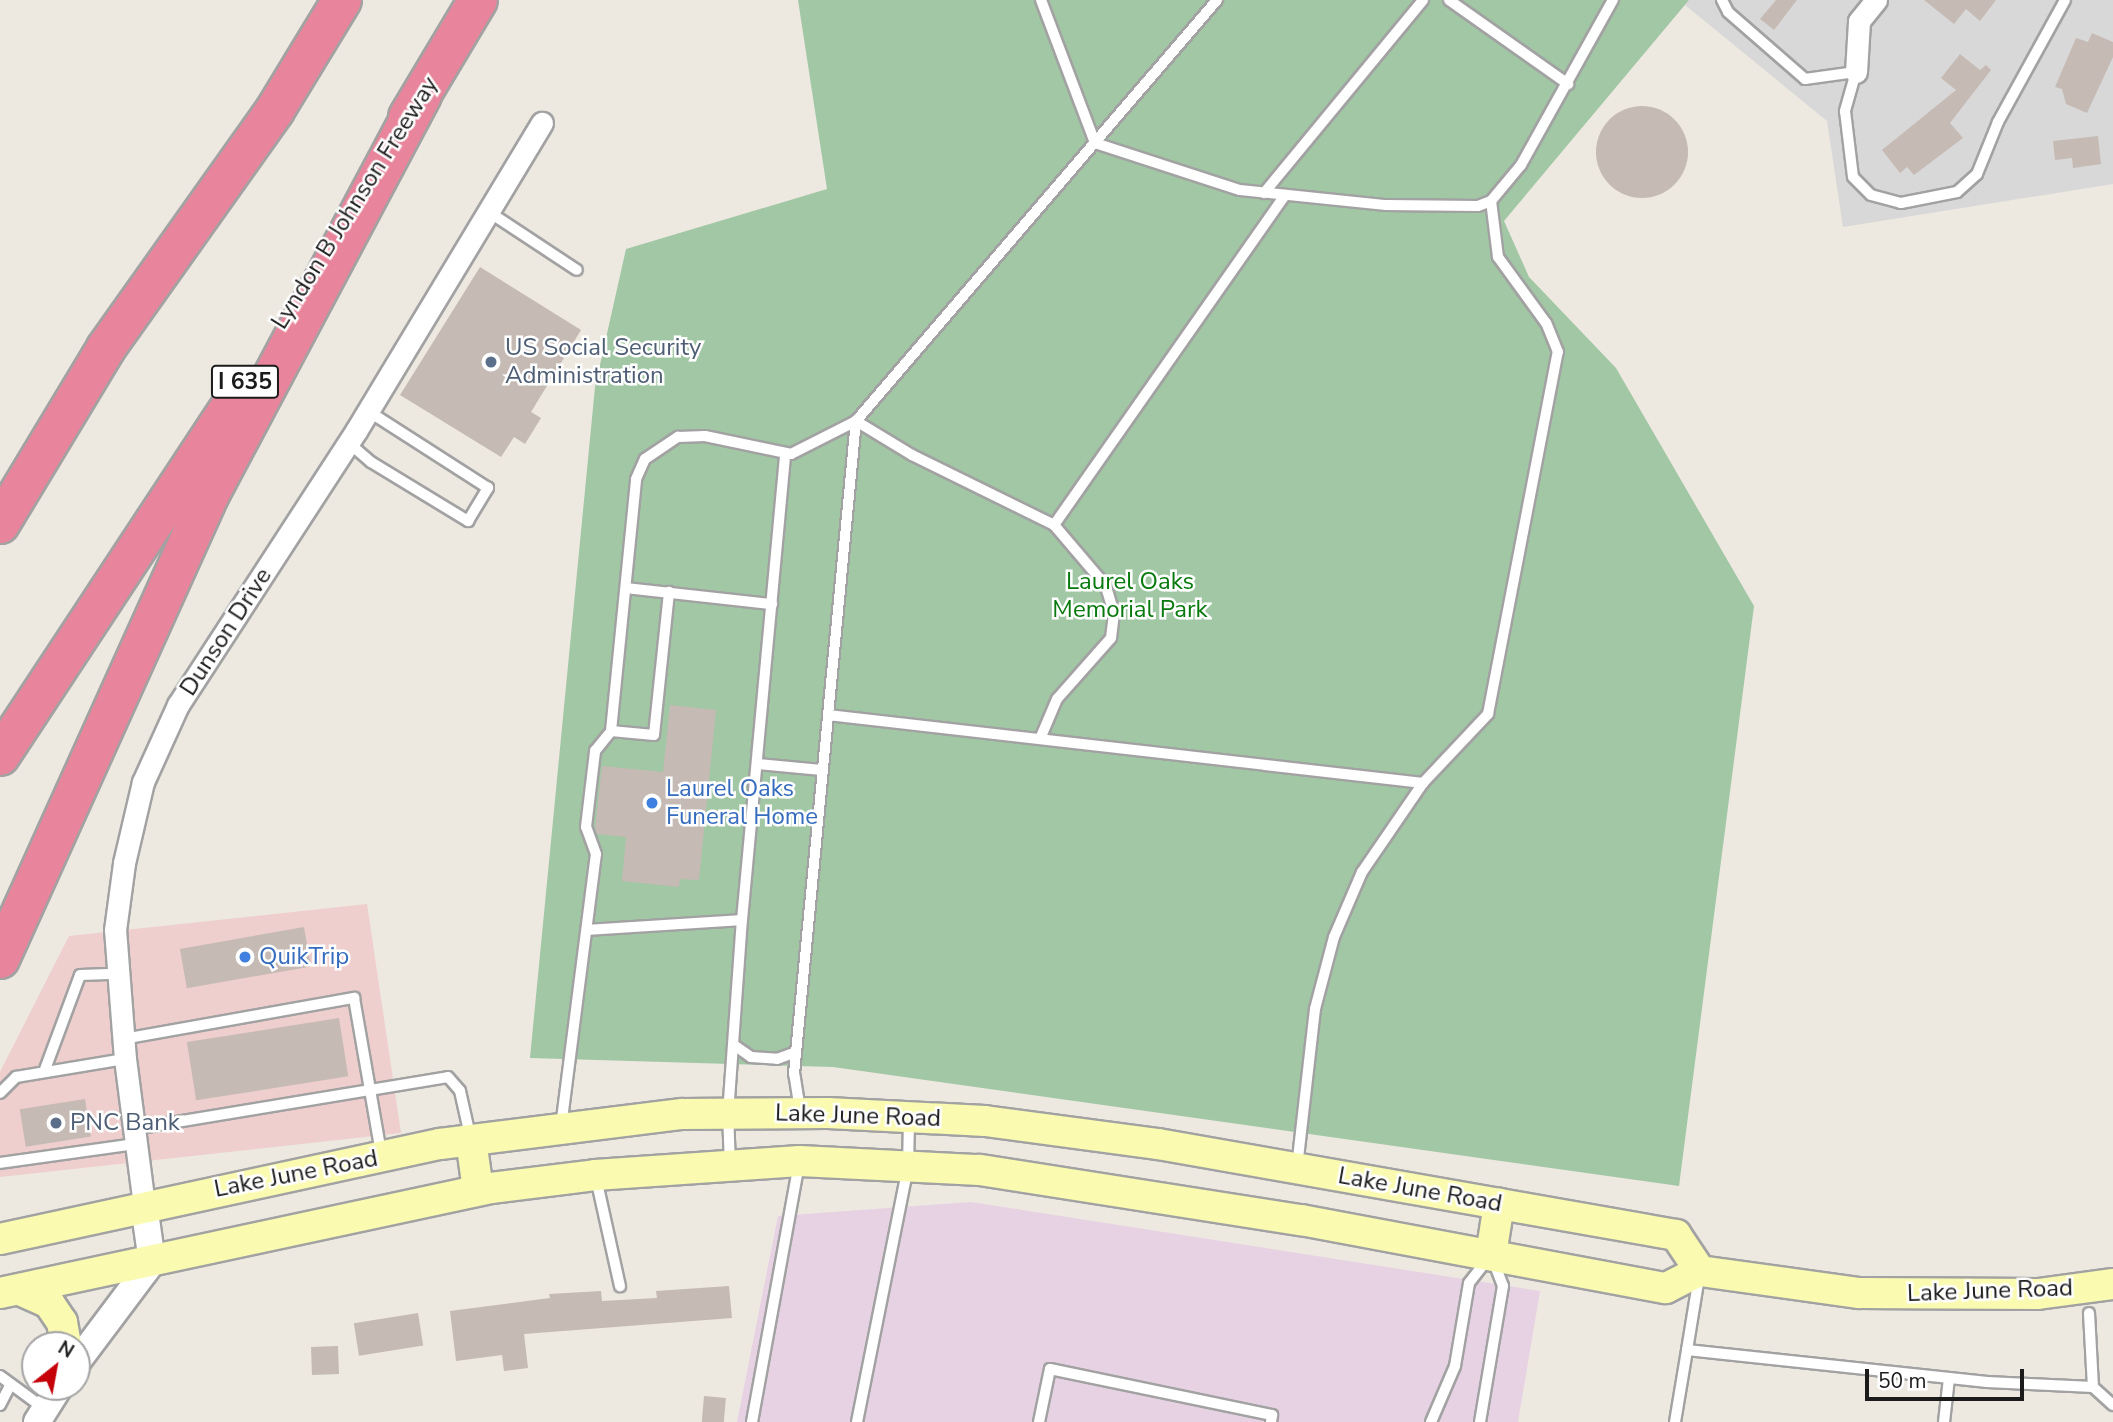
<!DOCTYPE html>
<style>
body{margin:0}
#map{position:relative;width:2113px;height:1422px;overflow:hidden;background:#ede8e0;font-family:"Nunito Sans",sans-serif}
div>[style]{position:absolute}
.residential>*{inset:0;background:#d9d8d8}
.commercial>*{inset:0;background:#efcece}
.industrial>*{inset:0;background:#e7d2e4}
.cemetery>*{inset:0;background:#a1c7a5}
.building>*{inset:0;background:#c5bab4;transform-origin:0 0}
.round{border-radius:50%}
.roads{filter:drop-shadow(2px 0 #a2a2a2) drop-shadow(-2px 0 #a2a2a2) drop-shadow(0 2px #a2a2a2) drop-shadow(0 -2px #a2a2a2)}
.service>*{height:10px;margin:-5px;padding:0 5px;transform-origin:5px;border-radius:5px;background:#fff}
.minor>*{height:21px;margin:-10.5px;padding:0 10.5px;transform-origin:10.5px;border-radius:10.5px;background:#fff}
.tertiary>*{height:26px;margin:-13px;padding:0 13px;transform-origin:13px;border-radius:13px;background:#fff}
.secondary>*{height:30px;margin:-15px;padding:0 15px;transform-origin:15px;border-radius:15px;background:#fafbb1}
.motorway>*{height:38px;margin:-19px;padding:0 19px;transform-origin:19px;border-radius:19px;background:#e8849b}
.dots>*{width:19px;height:19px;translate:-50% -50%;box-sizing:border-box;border:4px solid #fff;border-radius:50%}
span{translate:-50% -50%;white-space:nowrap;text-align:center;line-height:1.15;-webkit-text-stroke:5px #fff;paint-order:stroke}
.shield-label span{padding:2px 5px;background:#fff;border:2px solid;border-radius:5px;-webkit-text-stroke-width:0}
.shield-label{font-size:23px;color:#1b1b1b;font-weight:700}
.street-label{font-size:24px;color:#1b1b1b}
.service-label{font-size:24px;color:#4e5e75}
.left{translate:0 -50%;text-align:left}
.park-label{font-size:24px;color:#087a0d}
.shop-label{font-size:24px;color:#366cbe}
.north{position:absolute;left:21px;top:1331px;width:70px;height:70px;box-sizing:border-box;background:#fff;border:2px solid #a4a4a4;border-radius:50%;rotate:31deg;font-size:19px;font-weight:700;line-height:28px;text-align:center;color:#1b1b1b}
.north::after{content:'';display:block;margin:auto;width:24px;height:32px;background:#c60008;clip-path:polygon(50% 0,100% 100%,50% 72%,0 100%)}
.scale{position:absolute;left:1865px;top:1369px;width:159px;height:32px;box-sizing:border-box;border:4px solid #1b1b1b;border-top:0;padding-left:9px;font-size:21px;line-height:24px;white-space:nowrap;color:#1b1b1b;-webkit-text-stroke:5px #fff;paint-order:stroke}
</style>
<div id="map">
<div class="residential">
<div style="clip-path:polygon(1689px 0,2113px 0,2113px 184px,1843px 227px,1827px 121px,1685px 5px)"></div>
</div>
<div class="commercial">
<div style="clip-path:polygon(367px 904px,401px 1133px,0 1177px,0 1072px,69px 936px)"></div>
</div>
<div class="industrial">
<div style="clip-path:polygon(971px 1202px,1540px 1291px,1518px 1422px,737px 1422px,778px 1216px)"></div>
</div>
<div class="cemetery">
<div style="clip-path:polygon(798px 0,1689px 0,1504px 221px,1529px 277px,1616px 368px,1754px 606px,1679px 1186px,833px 1067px,530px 1058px,595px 387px,626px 249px,827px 189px)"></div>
</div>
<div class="building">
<div style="clip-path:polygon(1776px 0,1797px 0,1774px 30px,1760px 19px)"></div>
<div style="clip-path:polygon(1924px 0,1996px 0,1980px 21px,1966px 9px,1954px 24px)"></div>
<div style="clip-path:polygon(2092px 33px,2113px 42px,2113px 57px,2087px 113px,2066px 104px,2062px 89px,2055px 87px,2076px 38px,2088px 42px)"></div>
<div style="clip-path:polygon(1960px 54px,1980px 70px,1986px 65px,1991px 70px,1950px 123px,1963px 138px,1914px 175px,1907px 167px,1900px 173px,1882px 150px,1956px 90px,1941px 78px)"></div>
<div class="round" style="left:1596px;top:106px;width:92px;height:92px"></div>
<div style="clip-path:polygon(2098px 136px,2101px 164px,2073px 168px,2072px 158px,2055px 160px,2053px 141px)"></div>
<div style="clip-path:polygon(480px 267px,581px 330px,531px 412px,541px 418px,525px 444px,514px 437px,501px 457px,400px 395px)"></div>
<div style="clip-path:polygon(670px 705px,716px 710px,699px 880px,680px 879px,679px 887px,622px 881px,626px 837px,597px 834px,595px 829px,602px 766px,663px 772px)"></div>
<div style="left:304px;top:927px;width:40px;height:126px;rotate:80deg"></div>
<div style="left:339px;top:1018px;width:59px;height:154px;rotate:81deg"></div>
<div style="left:85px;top:1099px;width:38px;height:66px;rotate:81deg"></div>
<div style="clip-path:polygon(729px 1286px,732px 1318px,524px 1334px,528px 1368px,504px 1371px,502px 1355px,456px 1361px,450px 1311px,550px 1298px,549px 1294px,601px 1291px,602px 1301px,657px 1298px,656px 1291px)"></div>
<div style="left:418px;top:1313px;width:33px;height:65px;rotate:81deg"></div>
<div style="left:338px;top:1346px;width:28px;height:27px;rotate:88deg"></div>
<div style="left:704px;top:1396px;width:22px;height:26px;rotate:5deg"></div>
</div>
<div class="roads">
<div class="service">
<div style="left:1041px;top:0;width:153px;rotate:69.3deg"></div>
<div style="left:1449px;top:0;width:146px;rotate:35.2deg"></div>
<div style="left:1722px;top:0;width:13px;rotate:63deg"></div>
<div style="left:1728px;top:12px;width:102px;rotate:41deg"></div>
<div style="left:1805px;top:79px;width:51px;rotate:-7.8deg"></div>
<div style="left:1856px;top:72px;width:41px;rotate:105.8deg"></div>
<div style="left:1845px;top:111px;width:66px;rotate:83.1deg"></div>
<div style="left:1853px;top:177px;width:25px;rotate:45deg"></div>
<div style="left:1871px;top:195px;width:31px;rotate:15deg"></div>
<div style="left:1901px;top:203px;width:57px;rotate:-11.1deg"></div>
<div style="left:1957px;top:192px;width:27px;rotate:-42deg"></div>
<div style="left:1977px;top:174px;width:56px;rotate:-68deg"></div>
<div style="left:1998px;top:122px;width:139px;rotate:-61.2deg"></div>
<div style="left:1095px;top:143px;width:152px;rotate:18deg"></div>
<div style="left:1240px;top:190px;width:147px;rotate:5.9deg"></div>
<div style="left:1386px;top:205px;width:92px;rotate:0.6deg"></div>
<div style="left:1478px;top:206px;width:14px;rotate:-21deg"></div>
<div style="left:1491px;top:201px;width:47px;rotate:-50.2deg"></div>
<div style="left:1521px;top:165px;width:189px;rotate:-60.9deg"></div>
<div style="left:1264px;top:193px;width:250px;rotate:-50.5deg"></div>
<div style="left:489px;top:212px;width:105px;rotate:33.4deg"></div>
<div style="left:349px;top:443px;width:29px;rotate:41deg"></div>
<div style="left:371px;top:462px;width:114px;rotate:31.3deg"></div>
<div style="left:468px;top:521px;width:39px;rotate:-59deg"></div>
<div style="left:488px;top:488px;width:143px;rotate:-147.3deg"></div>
<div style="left:626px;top:588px;width:147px;rotate:6.3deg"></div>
<div style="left:828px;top:715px;width:599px;rotate:6.52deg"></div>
<div style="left:1423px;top:783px;width:108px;rotate:124.4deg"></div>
<div style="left:1362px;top:872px;width:71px;rotate:113.3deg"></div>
<div style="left:1334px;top:937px;width:74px;rotate:104.8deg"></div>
<div style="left:1315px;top:1009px;width:159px;rotate:96.5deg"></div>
<div style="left:611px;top:731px;width:43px;rotate:5.3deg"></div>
<div style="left:654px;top:735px;width:144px;rotate:-84deg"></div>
<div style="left:1040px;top:739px;width:43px;rotate:-67deg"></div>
<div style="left:1057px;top:699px;width:81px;rotate:-48.5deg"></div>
<div style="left:1111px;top:638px;width:25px;rotate:-83deg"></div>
<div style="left:1114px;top:613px;width:28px;rotate:-107deg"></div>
<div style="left:1106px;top:586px;width:80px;rotate:-130.4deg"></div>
<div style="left:1054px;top:525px;width:403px;rotate:-55deg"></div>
<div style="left:758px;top:764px;width:64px;rotate:5.4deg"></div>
<div style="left:1423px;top:783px;width:95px;rotate:-46.7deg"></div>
<div style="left:1488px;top:714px;width:369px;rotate:-79.1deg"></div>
<div style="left:1558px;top:352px;width:31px;rotate:-112deg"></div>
<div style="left:1546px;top:323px;width:82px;rotate:-126deg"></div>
<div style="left:1498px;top:257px;width:56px;rotate:-97.1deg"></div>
<div style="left:587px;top:930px;width:155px;rotate:-3.7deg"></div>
<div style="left:123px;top:1039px;width:235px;rotate:-10.1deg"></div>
<div style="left:354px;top:998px;width:157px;rotate:80.1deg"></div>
<div style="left:734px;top:1045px;width:21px;rotate:35deg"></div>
<div style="left:751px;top:1057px;width:26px;rotate:4deg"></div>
<div style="left:777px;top:1059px;width:20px;rotate:-20deg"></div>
<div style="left:44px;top:1072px;width:103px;rotate:-69.6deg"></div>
<div style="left:80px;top:975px;width:36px;rotate:-2deg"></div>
<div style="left:0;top:1093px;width:23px;rotate:-45deg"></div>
<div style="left:16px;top:1077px;width:110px;rotate:-9.4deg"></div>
<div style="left:800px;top:1110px;width:36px;rotate:-99deg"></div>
<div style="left:794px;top:1074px;width:656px;rotate:-84.58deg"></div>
<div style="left:856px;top:421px;width:66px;rotate:31.3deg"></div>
<div style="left:912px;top:455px;width:158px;rotate:26.2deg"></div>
<div style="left:561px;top:1127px;width:275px;rotate:-82.7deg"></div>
<div style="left:596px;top:854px;width:29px;rotate:-110deg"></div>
<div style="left:586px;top:827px;width:77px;rotate:-83.2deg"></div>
<div style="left:595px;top:751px;width:26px;rotate:-51deg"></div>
<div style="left:611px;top:731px;width:253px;rotate:-84.3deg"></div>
<div style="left:636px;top:479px;width:22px;rotate:-66deg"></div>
<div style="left:645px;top:459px;width:40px;rotate:-34deg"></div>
<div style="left:678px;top:437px;width:27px;rotate:-2deg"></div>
<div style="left:705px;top:436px;width:88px;rotate:11.8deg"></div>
<div style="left:791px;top:454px;width:73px;rotate:-26.9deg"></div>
<div style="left:856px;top:421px;width:555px;rotate:-49.39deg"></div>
<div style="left:134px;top:1129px;width:318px;rotate:-9.4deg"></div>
<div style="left:448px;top:1077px;width:18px;rotate:49deg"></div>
<div style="left:460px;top:1091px;width:50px;rotate:77.3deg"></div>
<div style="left:0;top:1163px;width:137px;rotate:-8deg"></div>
<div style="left:730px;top:1165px;width:51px;rotate:-92.2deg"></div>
<div style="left:728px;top:1114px;width:195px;rotate:-85.9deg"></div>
<div style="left:742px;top:920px;width:469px;rotate:-84.7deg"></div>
<div style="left:596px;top:1178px;width:111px;rotate:77.5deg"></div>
<div style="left:1687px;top:1350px;width:74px;rotate:-80.7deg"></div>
<div style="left:0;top:1376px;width:56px;rotate:36.3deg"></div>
<div style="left:2093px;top:1387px;width:27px;rotate:42deg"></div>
<div style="left:0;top:1405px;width:22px;rotate:-63deg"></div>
<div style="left:752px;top:1422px;width:262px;rotate:-79.7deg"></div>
<div style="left:857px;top:1422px;width:260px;rotate:-78.7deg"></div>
<div style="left:908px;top:1167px;width:47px;rotate:-88.8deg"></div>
<div style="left:1039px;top:1422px;width:54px;rotate:-78.3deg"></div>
<div style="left:1050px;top:1369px;width:227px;rotate:11.7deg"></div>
<div style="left:1272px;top:1415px;width:7px;rotate:98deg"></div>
<div style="left:1431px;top:1422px;width:61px;rotate:-66.8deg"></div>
<div style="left:1455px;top:1366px;width:84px;rotate:-80.4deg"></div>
<div style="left:1469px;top:1283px;width:33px;rotate:-52deg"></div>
<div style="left:1480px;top:1422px;width:138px;rotate:-80.4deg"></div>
<div style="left:1503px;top:1286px;width:28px;rotate:-111deg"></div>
<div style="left:1675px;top:1422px;width:73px;rotate:-80.5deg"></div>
<div style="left:1687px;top:1350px;width:302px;rotate:6.1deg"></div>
<div style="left:1987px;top:1382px;width:106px;rotate:2.7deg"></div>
<div style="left:2093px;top:1387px;width:74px;rotate:-93.1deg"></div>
<div style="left:1944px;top:1422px;width:44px;rotate:-83.5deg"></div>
</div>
<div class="minor">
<div style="left:1856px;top:72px;width:51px;rotate:-86.6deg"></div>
<div style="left:1859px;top:21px;width:27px;rotate:-51deg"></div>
<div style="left:144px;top:1205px;width:147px;rotate:-97.4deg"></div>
<div style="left:125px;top:1059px;width:129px;rotate:-94.4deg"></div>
<div style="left:115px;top:930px;width:68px;rotate:-82.3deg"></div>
<div style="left:124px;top:863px;width:83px;rotate:-76.8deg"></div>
<div style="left:143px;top:782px;width:85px;rotate:-65.6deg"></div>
<div style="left:178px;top:705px;width:327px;rotate:-57deg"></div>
<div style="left:356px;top:431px;width:360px;rotate:-58.9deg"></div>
</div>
<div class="tertiary">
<div style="left:77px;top:1362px;width:125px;rotate:-53.1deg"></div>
<div style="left:152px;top:1262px;width:58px;rotate:-98deg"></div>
<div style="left:37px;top:1422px;width:41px;rotate:-57.8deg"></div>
</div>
<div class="secondary">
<div style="left:471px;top:1140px;width:50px;rotate:82deg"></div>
<div style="left:0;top:1239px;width:450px;rotate:-12.2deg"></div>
<div style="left:440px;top:1144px;width:244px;rotate:-7.1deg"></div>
<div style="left:682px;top:1114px;width:146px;rotate:-0.4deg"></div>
<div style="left:828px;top:1113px;width:157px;rotate:2.9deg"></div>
<div style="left:985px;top:1121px;width:175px;rotate:7.6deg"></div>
<div style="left:1158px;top:1144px;width:526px;rotate:9.96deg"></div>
<div style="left:1676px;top:1235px;width:43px;rotate:56.3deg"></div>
<div style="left:1491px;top:1255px;width:52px;rotate:-81.1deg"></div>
<div style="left:20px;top:1290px;width:32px;rotate:24deg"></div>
<div style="left:49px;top:1303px;width:23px;rotate:56deg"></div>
<div style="left:62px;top:1322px;width:23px;rotate:80deg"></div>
<div style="left:0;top:1293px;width:502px;rotate:-12.07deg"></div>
<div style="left:491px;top:1188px;width:105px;rotate:-7.1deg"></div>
<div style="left:595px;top:1175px;width:205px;rotate:-3.9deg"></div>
<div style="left:800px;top:1161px;width:180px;rotate:2.9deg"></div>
<div style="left:980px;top:1170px;width:325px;rotate:8.9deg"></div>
<div style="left:1301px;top:1220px;width:371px;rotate:10.6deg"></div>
<div style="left:1666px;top:1288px;width:38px;rotate:-27deg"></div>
<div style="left:1700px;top:1271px;width:161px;rotate:7.9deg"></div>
<div style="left:1859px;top:1293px;width:179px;rotate:0.3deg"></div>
<div style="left:2038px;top:1294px;width:76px;rotate:-7.6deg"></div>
</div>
<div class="motorway">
<div style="left:408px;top:117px;width:136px;rotate:-59.1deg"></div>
<div style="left:0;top:524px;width:205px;rotate:-58.9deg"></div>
<div style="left:106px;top:348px;width:292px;rotate:-54.6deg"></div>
<div style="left:275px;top:110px;width:129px;rotate:-58.7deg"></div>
<div style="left:0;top:756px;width:418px;rotate:-56.6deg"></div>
<div style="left:0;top:959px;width:510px;rotate:-65.7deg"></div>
<div style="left:210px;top:494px;width:452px;rotate:-62deg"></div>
</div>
</div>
<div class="dots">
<div style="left:491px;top:362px;background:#5c6f8a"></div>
<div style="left:652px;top:803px;background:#3f7fe0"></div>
<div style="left:245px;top:957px;background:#3f7fe0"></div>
<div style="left:56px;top:1123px;background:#5c6f8a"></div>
</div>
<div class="shield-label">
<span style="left:245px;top:382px">I 635</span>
</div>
<div class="street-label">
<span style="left:355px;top:203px;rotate:-58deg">Lyndon B Johnson Freeway</span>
<span style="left:226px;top:632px;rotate:-57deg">Dunson Drive</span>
<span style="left:858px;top:1116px;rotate:2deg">Lake June Road</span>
<span style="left:296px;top:1174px;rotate:-11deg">Lake June Road</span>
<span style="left:1420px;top:1190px;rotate:10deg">Lake June Road</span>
<span style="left:1990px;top:1291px;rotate:-2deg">Lake June Road</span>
</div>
<div class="service-label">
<span class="left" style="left:505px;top:362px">US Social Security<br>Administration</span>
<span class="left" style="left:70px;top:1123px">PNC Bank</span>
</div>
<div class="park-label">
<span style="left:1130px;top:596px">Laurel Oaks<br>Memorial Park</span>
</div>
<div class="shop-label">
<span class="left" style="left:666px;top:803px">Laurel Oaks<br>Funeral Home</span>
<span class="left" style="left:259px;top:957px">QuikTrip</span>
</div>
<div class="north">N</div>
<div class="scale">50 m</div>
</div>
